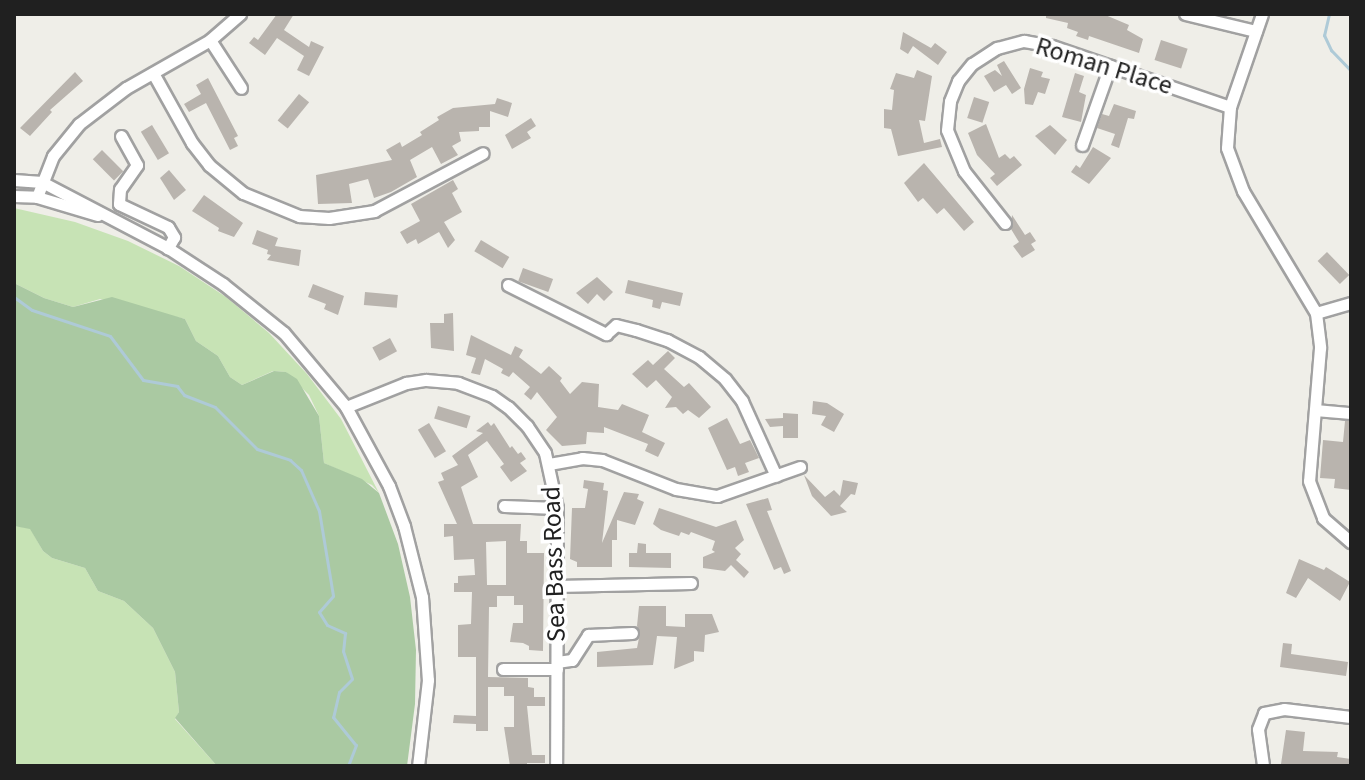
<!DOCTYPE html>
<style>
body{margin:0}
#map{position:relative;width:1365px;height:780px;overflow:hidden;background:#efeee8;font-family:"Source Sans 3",sans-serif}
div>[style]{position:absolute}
.grass>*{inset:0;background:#c7e3b5}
.forest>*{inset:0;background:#aac9a2}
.stream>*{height:3px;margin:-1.5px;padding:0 1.5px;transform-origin:1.5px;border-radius:1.5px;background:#aecad7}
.building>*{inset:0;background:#b9b4ae;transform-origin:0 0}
.roads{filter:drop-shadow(2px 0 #a1a1a1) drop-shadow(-2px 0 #a1a1a1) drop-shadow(0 2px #a1a1a1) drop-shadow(0 -2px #a1a1a1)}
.minor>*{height:11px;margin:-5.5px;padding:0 5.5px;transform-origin:5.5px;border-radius:5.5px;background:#fff}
span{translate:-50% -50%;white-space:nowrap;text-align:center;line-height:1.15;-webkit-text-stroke:7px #fff;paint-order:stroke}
.street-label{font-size:26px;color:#202020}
.frame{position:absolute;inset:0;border:16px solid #202020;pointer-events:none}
</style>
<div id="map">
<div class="grass">
<div style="clip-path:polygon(14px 208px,75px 222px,128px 241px,179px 266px,226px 297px,269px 333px,307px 374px,341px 419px,379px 493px,372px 485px,324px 463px,319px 416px,309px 395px,286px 372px,273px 371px,242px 385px,230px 377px,218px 356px,196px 341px,185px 319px,100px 299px,73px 307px,44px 298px,14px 283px)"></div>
<div style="clip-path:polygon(14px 526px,30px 528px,43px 551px,52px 558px,85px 568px,98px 591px,124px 601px,153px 628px,175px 672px,179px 712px,175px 719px,217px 766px,14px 766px)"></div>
</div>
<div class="forest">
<div style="clip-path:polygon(14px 283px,44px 298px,73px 307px,112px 297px,185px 319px,196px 341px,218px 356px,230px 377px,242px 385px,274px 371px,286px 372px,297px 379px,319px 416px,324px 463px,362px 479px,379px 493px,398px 544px,410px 597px,416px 650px,415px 704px,407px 766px,217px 766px,175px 718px,179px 712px,175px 672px,153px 628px,124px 601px,98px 591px,85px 568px,52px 558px,43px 551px,30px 529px,14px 526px)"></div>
</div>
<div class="stream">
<div style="left:1329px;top:14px;width:22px;rotate:103deg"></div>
<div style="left:1324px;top:35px;width:17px;rotate:65deg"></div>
<div style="left:1331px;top:50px;width:29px;rotate:46deg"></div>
<div style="left:14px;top:297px;width:22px;rotate:36deg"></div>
<div style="left:32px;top:310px;width:82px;rotate:18.4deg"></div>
<div style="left:110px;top:336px;width:55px;rotate:53.1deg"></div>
<div style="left:143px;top:380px;width:35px;rotate:10deg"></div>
<div style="left:177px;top:386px;width:11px;rotate:52deg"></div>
<div style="left:184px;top:395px;width:33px;rotate:21deg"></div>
<div style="left:215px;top:407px;width:59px;rotate:45deg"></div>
<div style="left:257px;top:449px;width:35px;rotate:18deg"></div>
<div style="left:290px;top:460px;width:15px;rotate:42deg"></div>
<div style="left:301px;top:470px;width:45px;rotate:66.3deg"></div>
<div style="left:319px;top:511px;width:86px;rotate:80.6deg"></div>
<div style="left:333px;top:596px;width:21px;rotate:131deg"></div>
<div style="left:319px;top:612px;width:15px;rotate:58deg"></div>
<div style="left:327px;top:625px;width:20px;rotate:24deg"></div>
<div style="left:345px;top:633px;width:18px;rotate:96deg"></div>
<div style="left:343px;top:651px;width:29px;rotate:72deg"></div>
<div style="left:352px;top:679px;width:18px;rotate:135deg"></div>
<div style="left:339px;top:692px;width:26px;rotate:103deg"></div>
<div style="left:333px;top:717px;width:36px;rotate:51deg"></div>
<div style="left:356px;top:745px;width:22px;rotate:111deg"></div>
</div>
<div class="building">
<div style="clip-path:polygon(277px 14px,294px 14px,284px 30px,309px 47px,311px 41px,324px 47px,309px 76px,297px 70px,304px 56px,277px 38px,265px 55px,249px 43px,254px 37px,258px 40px)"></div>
<div style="clip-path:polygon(1046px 14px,1103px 14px,1129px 25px,1127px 30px,1143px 39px,1139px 53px,1089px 36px,1088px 40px,1076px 36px,1078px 32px,1067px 28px,1068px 23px,1046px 18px)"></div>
<div style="clip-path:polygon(903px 32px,931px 48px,935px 43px,947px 52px,938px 65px,913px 46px,908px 54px,900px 49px)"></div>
<div style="left:1161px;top:40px;width:28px;height:21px;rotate:18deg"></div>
<div style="clip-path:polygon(1004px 61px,1021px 88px,1012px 94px,1006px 85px,994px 92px,984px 76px,995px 70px,1002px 76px,997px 65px)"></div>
<div style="clip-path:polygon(1030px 68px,1043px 72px,1041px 77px,1050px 79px,1045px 94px,1038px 92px,1033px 105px,1025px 104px,1024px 89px)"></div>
<div style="clip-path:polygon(917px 70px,932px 76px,925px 121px,919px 120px,924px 143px,940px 139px,942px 147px,898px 156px,891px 129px,884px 128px,884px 109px,892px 110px,894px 90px,890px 89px,896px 73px,914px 78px)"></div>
<div style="clip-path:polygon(75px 72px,83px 81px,50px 110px,52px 112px,30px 136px,20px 128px)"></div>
<div style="clip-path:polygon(1075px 73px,1084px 76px,1079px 92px,1086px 95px,1081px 122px,1062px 117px)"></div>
<div style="clip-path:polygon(208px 78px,238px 136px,234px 138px,238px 146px,230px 150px,206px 103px,189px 112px,184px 104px,201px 94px,196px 85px)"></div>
<div style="left:299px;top:94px;width:13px;height:34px;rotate:39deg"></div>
<div style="left:974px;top:97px;width:16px;height:22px;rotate:18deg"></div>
<div style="clip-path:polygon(497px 98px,512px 103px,508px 117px,490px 111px,490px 127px,479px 127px,479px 131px,459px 132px,461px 141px,452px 146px,458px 155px,441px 164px,432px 147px,410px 160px,417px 177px,391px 192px,374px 198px,368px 179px,349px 184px,352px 203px,318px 204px,316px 175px,392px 160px,386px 150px,400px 142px,402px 147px,422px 135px,420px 132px,439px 120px,437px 117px,453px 108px,495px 104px)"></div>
<div style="clip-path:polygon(1114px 104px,1136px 111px,1134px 119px,1128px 118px,1119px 148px,1111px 145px,1115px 134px,1097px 128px,1102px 114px,1109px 116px)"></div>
<div style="clip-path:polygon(531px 118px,536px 126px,527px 132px,531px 138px,512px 149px,505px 135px)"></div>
<div style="clip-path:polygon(986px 124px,999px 158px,1005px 154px,1010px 159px,1014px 156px,1022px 165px,997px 186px,990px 178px,995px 174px,977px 155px,968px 133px)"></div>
<div style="left:152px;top:125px;width:33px;height:13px;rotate:59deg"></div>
<div style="clip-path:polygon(1050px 125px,1067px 140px,1055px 155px,1035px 136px)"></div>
<div style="clip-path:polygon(1093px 147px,1111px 158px,1089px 184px,1071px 172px,1076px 165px,1080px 168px)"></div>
<div style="left:102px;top:150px;width:30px;height:13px;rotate:45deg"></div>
<div style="clip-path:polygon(924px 163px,974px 222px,964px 231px,944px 208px,937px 214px,923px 198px,918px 202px,904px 183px)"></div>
<div style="clip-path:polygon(169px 170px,186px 190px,174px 200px,160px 178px)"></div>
<div style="clip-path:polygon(453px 180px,458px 189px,452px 193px,462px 212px,444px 222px,455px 240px,448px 248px,439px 232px,418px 244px,416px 239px,407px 244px,400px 232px,420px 221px,411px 204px)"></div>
<div style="clip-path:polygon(204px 195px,243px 223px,234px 237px,218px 231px,219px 228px,192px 211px)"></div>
<div style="clip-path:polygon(1012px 215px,1025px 235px,1030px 232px,1036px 241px,1031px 244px,1035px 250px,1022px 258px,1013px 246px,1019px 242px,1011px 229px)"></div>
<div style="clip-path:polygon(257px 230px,278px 238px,275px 246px,301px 250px,299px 266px,267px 260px,271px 255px,267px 254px,268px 250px,252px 244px)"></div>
<div style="left:481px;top:240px;width:33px;height:13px;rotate:31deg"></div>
<div style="left:1327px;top:252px;width:32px;height:13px;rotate:46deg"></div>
<div style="left:523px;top:268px;width:32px;height:14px;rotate:20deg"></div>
<div style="clip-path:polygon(597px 277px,613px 292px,604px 301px,597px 294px,588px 304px,576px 293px)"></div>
<div style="clip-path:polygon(628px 280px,683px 293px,680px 306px,662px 302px,660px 309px,652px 307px,653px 300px,625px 293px)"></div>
<div style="clip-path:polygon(313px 284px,344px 296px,338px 315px,324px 309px,326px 304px,308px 297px)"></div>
<div style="left:365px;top:292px;width:33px;height:13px;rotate:5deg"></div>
<div style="clip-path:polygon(453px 313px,454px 351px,431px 348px,430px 323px,444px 323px,444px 314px)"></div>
<div style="clip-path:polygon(471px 335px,511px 355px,515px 346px,523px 350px,519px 357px,541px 374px,549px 366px,562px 378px,560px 381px,570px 394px,582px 382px,599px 384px,598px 407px,618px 410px,622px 404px,649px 415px,642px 432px,665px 443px,658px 457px,645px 451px,648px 444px,604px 427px,604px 433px,587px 432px,586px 444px,562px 446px,546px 430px,557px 417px,537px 392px,531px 400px,524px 394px,530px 387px,513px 372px,509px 377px,501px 373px,503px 369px,485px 359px,480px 375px,471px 373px,476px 358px,466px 355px)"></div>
<div style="left:390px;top:338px;width:15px;height:20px;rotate:62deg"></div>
<div style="clip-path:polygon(668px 351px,675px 358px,664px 369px,684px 387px,689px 383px,711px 407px,699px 418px,688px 410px,683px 414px,676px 407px,665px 408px,672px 397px,656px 380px,647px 388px,632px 374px,648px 360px,653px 365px)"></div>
<div style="clip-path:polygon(813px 401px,827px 403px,844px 414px,834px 432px,821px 425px,826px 416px,812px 414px)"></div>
<div style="left:438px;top:406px;width:34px;height:13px;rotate:17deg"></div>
<div style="clip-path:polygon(783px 413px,798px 414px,798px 438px,783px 438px,783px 426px,770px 427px,765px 419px,783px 418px)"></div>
<div style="clip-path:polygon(727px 418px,740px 444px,750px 440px,759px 458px,745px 463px,749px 472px,738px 476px,735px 467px,727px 470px,708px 428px)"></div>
<div style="clip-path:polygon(1345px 421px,1351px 421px,1351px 490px,1334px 488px,1335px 479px,1320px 478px,1323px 440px,1343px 442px)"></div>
<div style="clip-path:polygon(evenodd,488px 422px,491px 426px,494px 423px,510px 448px,512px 446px,518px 454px,521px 452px,526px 459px,520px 463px,527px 471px,511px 482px,500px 467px,504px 464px,487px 441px,468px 455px,478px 477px,461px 487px,473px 524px,521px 524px,520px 541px,527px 541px,527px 553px,544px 553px,543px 651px,529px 650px,529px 646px,523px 643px,510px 642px,513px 623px,523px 623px,523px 605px,514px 605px,514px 596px,497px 596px,497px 607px,489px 607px,488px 677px,528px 678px,528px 687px,534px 688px,534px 697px,545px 697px,545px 706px,527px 706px,532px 755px,545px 755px,545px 763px,527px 763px,527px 766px,510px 766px,504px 727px,514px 727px,514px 696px,504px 696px,504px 687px,488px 687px,488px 731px,476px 731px,476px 724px,453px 723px,454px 715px,476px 716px,476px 657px,458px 657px,458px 625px,471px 624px,472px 592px,454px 592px,454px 583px,458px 583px,458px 576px,475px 575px,474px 559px,454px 560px,453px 536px,444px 537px,444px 524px,457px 524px,438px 482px,444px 480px,441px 473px,458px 465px,452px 456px,483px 433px,476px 431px,488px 422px,506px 541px,506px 585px,487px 585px,486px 542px,506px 541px)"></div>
<div style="left:429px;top:423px;width:33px;height:13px;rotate:59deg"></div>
<div style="clip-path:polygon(804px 475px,825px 497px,834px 490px,840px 496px,843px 480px,858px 483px,855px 495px,851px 494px,840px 506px,847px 512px,831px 516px,812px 496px)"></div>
<div style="clip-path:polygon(584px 480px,604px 483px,603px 490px,608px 491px,602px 543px,624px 492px,639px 494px,637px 499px,644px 502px,635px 525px,617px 520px,617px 540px,612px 540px,612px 567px,577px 567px,577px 562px,570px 559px,572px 508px,585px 508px,588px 489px,583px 488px)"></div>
<div style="clip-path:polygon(768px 498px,772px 510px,767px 511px,791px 571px,784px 574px,781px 567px,774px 570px,746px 504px)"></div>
<div style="clip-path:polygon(659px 508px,716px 527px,736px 520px,744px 540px,735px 548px,741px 554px,736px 560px,749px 572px,744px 578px,731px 565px,725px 571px,703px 568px,703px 557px,715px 552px,712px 550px,715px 541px,691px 532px,689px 535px,681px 532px,679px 536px,661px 530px,653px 524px)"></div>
<div style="clip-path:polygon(638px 543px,646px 544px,646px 553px,671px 553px,671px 568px,629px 567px,629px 553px,637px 553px)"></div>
<div style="clip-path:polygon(1299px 559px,1324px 570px,1326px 567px,1350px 582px,1340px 601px,1308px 578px,1296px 598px,1286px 593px)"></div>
<div style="clip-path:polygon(639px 606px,666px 606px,666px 626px,685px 627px,685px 614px,712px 614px,719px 632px,705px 635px,704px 652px,694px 651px,694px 661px,674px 669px,677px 637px,657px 636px,653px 665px,597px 667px,597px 652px,637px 648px,640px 633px,637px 626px)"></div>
<div style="clip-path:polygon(1283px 643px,1292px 644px,1291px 654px,1348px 662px,1346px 676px,1280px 667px)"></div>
<div style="clip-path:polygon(1286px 730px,1305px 732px,1303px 751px,1338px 752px,1337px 757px,1351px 759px,1351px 766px,1281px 764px)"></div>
</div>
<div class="roads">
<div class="minor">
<div style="left:1185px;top:14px;width:73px;rotate:13.5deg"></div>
<div style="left:1262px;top:14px;width:98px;rotate:109deg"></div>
<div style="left:1230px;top:107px;width:41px;rotate:94.2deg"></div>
<div style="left:1227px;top:148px;width:46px;rotate:69.6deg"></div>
<div style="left:1243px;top:191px;width:142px;rotate:59.1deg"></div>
<div style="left:1316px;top:313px;width:35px;rotate:83deg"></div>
<div style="left:1320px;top:348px;width:133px;rotate:94.7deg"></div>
<div style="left:1309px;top:481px;width:40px;rotate:69deg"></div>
<div style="left:1323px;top:518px;width:37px;rotate:41deg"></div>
<div style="left:210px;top:40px;width:57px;rotate:57.1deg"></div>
<div style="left:153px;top:73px;width:80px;rotate:60.9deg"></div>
<div style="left:192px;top:143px;width:28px;rotate:52deg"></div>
<div style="left:209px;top:165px;width:44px;rotate:39.5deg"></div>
<div style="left:243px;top:193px;width:61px;rotate:22.3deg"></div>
<div style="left:299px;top:216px;width:30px;rotate:4deg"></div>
<div style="left:329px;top:218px;width:46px;rotate:-8.8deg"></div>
<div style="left:374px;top:211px;width:123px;rotate:-28deg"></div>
<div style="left:121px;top:136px;width:33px;rotate:61deg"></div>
<div style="left:137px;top:165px;width:29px;rotate:125deg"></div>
<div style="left:120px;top:189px;width:15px;rotate:94deg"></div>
<div style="left:119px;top:204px;width:54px;rotate:25.1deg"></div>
<div style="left:168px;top:227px;width:12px;rotate:59deg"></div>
<div style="left:174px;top:237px;width:13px;rotate:119deg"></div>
<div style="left:1082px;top:145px;width:84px;rotate:-70.5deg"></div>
<div style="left:14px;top:180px;width:28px;rotate:4deg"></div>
<div style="left:42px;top:182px;width:142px;rotate:27.6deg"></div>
<div style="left:168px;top:248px;width:66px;rotate:33.2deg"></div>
<div style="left:223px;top:284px;width:78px;rotate:38.8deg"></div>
<div style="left:284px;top:333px;width:97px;rotate:50deg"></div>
<div style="left:346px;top:407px;width:90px;rotate:61.4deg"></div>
<div style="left:389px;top:486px;width:43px;rotate:69.4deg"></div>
<div style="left:404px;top:526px;width:73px;rotate:75.8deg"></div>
<div style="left:422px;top:597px;width:83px;rotate:85.9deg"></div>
<div style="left:428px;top:680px;width:87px;rotate:96.6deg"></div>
<div style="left:14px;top:196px;width:23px;rotate:2deg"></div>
<div style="left:37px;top:197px;width:63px;rotate:16.7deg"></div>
<div style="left:37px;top:197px;width:44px;rotate:-68.7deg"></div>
<div style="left:53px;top:156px;width:41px;rotate:-50.9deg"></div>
<div style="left:79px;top:124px;width:59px;rotate:-37.5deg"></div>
<div style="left:126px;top:88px;width:97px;rotate:-29.7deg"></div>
<div style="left:210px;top:40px;width:40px;rotate:-41deg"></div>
<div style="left:1005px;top:223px;width:66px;rotate:-128.3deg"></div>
<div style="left:964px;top:171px;width:44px;rotate:-112.5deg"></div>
<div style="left:947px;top:130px;width:29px;rotate:-84deg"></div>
<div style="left:950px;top:101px;width:22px;rotate:-68deg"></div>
<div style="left:958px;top:81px;width:22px;rotate:-51deg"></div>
<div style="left:972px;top:64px;width:30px;rotate:-33deg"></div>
<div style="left:997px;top:48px;width:28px;rotate:-15deg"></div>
<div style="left:1024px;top:41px;width:28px;rotate:10deg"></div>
<div style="left:1052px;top:46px;width:188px;rotate:18.9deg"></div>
<div style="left:508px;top:285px;width:110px;rotate:26.6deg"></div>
<div style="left:606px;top:334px;width:13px;rotate:-42deg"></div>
<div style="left:616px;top:325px;width:21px;rotate:14deg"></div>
<div style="left:636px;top:330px;width:33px;rotate:18deg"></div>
<div style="left:667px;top:340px;width:36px;rotate:28deg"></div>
<div style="left:699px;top:357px;width:34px;rotate:40deg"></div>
<div style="left:725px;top:379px;width:28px;rotate:52deg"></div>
<div style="left:742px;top:401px;width:82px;rotate:65.6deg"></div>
<div style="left:1316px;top:313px;width:36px;rotate:-16deg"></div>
<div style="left:346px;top:407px;width:65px;rotate:-21.8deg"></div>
<div style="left:406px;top:383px;width:20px;rotate:-9deg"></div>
<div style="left:426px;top:380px;width:32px;rotate:5deg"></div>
<div style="left:458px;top:383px;width:36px;rotate:21deg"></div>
<div style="left:492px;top:396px;width:19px;rotate:35deg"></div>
<div style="left:508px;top:407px;width:27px;rotate:45deg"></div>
<div style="left:527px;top:426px;width:32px;rotate:56deg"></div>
<div style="left:545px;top:453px;width:56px;rotate:77.7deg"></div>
<div style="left:557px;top:508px;width:258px;rotate:90.2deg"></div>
<div style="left:1315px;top:410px;width:36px;rotate:5deg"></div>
<div style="left:549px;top:464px;width:34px;rotate:-10deg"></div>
<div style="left:582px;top:458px;width:20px;rotate:6deg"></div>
<div style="left:602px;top:460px;width:79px;rotate:21.4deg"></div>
<div style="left:676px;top:489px;width:42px;rotate:9.7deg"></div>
<div style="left:717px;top:496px;width:88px;rotate:-19.3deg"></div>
<div style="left:504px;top:506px;width:53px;rotate:2.2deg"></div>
<div style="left:557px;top:586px;width:134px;rotate:-1.3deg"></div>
<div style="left:557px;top:662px;width:15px;rotate:-8deg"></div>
<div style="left:572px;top:660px;width:30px;rotate:-57deg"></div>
<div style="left:588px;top:635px;width:44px;rotate:-2.6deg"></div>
<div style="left:503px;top:669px;width:54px"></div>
<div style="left:1263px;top:765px;width:36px;rotate:-98deg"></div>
<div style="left:1258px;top:729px;width:17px;rotate:-69deg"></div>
<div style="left:1264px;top:713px;width:20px;rotate:-11deg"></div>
<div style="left:1284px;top:709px;width:67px;rotate:6.8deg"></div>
</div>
</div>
<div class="street-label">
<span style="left:1104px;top:66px;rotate:17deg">Roman Place</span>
<span style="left:554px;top:564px;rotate:-92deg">Sea Bass Road</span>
</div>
<div class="frame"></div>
</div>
